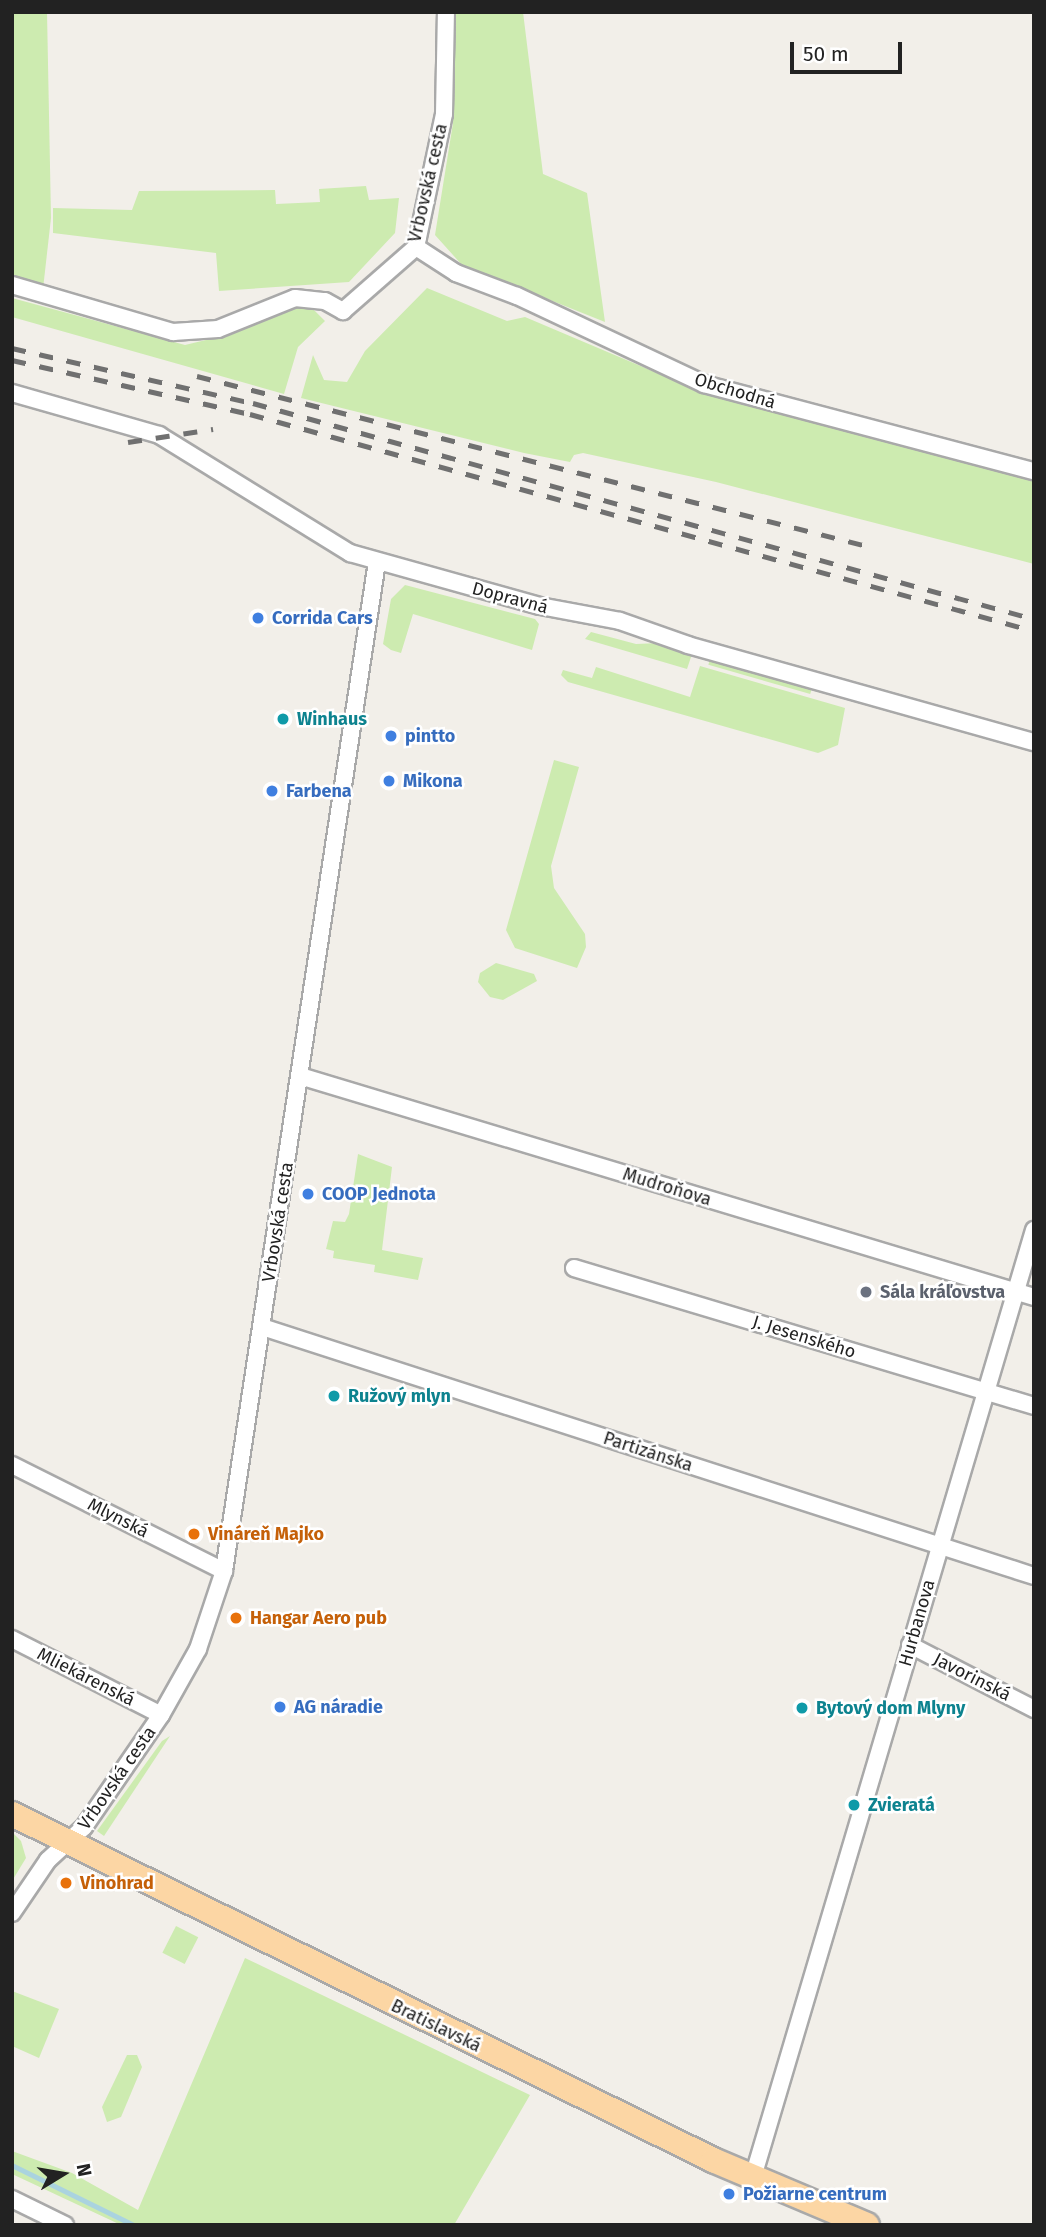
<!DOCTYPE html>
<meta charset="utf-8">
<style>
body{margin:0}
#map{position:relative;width:1046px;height:2237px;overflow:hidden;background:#f2efe9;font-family:"Fira Sans",sans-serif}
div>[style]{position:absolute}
.grass>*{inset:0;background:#cdebb0;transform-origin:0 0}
.stream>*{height:4.5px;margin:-2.25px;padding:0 2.25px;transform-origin:2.25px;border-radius:2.25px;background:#aad3df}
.roads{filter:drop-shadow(2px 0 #a9a9a9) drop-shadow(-2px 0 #a9a9a9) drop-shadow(0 2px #a9a9a9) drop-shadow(0 -2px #a9a9a9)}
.minor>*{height:16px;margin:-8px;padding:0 8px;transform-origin:8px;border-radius:8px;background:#fff}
.primary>*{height:24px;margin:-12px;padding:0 12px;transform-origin:12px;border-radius:12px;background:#fcd6a4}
.rail>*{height:4.5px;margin-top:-2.25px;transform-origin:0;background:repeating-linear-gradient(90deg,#707070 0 14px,transparent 0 28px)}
.dots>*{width:19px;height:19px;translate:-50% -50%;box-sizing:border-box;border:4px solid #fff;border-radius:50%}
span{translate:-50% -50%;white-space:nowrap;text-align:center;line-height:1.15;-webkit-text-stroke:5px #fff;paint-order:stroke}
.street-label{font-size:18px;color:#222}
.shop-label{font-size:18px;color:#366cbe;font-weight:700}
.left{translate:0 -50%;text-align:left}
.culture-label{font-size:18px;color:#0d838f;font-weight:700}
.worship-label{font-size:18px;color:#5b616d;font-weight:700}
.food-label{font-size:18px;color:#c56008;font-weight:700}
.frame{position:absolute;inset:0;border:14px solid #222;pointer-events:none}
.north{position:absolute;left:28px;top:2139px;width:70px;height:70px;-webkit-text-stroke:5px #fff;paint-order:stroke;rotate:79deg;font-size:19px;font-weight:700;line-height:28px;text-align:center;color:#222}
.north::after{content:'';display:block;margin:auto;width:24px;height:32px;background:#222;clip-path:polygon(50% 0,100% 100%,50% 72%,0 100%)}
.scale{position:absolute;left:790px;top:42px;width:112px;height:32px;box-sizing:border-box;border:4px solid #222;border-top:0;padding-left:9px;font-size:21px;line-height:24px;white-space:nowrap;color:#222;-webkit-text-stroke:5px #fff;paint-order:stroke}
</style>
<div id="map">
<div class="grass">
<div style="clip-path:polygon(12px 12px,47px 12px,51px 218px,43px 289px,12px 280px)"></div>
<div style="clip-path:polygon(455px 12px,523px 12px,543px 174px,587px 193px,605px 322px,462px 265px,435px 235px,453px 123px)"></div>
<div style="clip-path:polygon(366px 186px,369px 200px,399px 198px,395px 233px,349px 282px,219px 291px,216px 253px,53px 233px,53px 208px,132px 210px,139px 191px,275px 190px,276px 204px,320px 202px,319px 189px)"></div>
<div style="clip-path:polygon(427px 288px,507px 321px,525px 317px,709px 395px,1034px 481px,1034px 564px,716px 482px,583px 453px,574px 455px,570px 462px,524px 453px,301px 398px,313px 355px,324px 380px,347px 382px,365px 351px)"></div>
<div style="clip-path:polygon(12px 298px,185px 345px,235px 333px,289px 308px,312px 308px,325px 321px,298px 347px,284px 394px,12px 317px)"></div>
<div style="clip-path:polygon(405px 585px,535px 619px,539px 624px,532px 650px,413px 614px,401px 653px,391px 650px,383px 644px,391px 599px)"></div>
<div style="clip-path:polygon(591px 632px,636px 644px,659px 643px,692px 654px,687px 669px,585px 639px)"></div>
<div style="left:710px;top:659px;width:106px;height:6px;rotate:16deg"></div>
<div style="clip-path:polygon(700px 666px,845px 708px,838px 745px,818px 753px,568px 682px,561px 675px,563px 670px,592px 678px,596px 667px,690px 697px)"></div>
<div style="clip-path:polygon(554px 760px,579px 767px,551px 866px,554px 888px,585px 934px,586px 947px,577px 968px,515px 948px,506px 930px)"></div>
<div style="clip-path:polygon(496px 963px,534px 974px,537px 981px,503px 1000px,490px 997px,478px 982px,480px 973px)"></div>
<div style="clip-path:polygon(358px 1154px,392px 1167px,382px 1250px,423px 1258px,418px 1280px,374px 1272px,375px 1265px,333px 1258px,334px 1251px,326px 1249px,333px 1221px,345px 1222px,349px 1214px)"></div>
<div style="clip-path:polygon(170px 1736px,104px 1836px,97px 1831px,162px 1741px)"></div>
<div style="clip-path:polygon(12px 1832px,21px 1841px,26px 1858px,12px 1881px)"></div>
<div style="left:176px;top:1926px;width:25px;height:30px;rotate:27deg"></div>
<div style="clip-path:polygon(245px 1958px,530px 2095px,454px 2225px,121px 2225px,12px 2174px,12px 2151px,72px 2173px,138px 2210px)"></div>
<div style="clip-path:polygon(12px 1991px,59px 2009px,39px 2058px,12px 2046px)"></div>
<div style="clip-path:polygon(127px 2055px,137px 2055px,142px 2067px,121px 2117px,107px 2122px,102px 2107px)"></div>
</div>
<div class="stream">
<div style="left:12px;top:2165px;width:136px;rotate:26.2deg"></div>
</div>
<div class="roads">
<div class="minor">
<div style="left:416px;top:247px;width:48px;rotate:33deg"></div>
<div style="left:456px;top:273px;width:65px;rotate:20.7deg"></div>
<div style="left:517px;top:296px;width:207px;rotate:25.2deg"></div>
<div style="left:704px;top:384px;width:341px;rotate:14.8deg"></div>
<div style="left:12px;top:285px;width:168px;rotate:16.3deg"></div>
<div style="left:173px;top:332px;width:45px;rotate:-3.8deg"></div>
<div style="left:218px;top:329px;width:83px;rotate:-21.9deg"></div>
<div style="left:295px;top:298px;width:30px;rotate:6deg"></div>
<div style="left:325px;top:301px;width:21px;rotate:29deg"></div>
<div style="left:343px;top:311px;width:97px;rotate:-41.2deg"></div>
<div style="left:416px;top:247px;width:136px;rotate:-78.1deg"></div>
<div style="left:444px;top:114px;width:102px;rotate:-88.9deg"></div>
<div style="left:12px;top:393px;width:153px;rotate:15.9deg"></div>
<div style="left:159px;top:435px;width:225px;rotate:31.7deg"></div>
<div style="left:350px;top:553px;width:197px;rotate:15.6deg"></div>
<div style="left:540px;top:606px;width:81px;rotate:10.6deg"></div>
<div style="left:620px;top:621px;width:72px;rotate:19.4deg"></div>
<div style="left:688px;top:645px;width:359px;rotate:15.7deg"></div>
<div style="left:300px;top:1076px;width:767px;rotate:16.76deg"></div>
<div style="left:574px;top:1268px;width:480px;rotate:16.7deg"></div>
<div style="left:262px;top:1327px;width:811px;rotate:17.88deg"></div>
<div style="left:12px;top:1465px;width:237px;rotate:26.6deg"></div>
<div style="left:12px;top:1639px;width:167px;rotate:27deg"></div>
<div style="left:910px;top:1645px;width:140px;rotate:27.3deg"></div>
<div style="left:12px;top:1913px;width:64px;rotate:-55.8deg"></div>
<div style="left:48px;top:1860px;width:49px;rotate:-42.5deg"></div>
<div style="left:84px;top:1827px;width:136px;rotate:-55.5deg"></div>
<div style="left:161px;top:1715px;width:76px;rotate:-60.7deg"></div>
<div style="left:198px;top:1649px;width:82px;rotate:-71.6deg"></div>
<div style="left:224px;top:1571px;width:1021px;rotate:-81.38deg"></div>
<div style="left:753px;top:2177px;width:988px;rotate:-73.47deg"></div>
<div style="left:12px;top:2199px;width:59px;rotate:26.1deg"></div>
</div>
<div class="primary">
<div style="left:12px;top:1814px;width:782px;rotate:26.27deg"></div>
<div style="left:713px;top:2160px;width:167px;rotate:22.9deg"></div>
</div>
</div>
<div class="rail">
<div style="left:12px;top:348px;width:247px;rotate:12.9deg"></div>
<div style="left:253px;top:403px;width:810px;rotate:15.46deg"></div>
<div style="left:12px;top:360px;width:244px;rotate:12.8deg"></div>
<div style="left:250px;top:414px;width:813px;rotate:15.47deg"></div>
<div style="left:197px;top:376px;width:699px;rotate:14.23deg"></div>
<div style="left:128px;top:442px;width:86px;rotate:-8.7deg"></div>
</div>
<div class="dots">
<div style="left:258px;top:618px;background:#3f7fe0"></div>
<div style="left:283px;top:719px;background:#0f9aa8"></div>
<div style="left:391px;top:736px;background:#3f7fe0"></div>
<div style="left:389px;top:781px;background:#3f7fe0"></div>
<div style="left:272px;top:791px;background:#3f7fe0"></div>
<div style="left:308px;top:1194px;background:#3f7fe0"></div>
<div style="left:866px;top:1292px;background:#6b7280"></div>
<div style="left:334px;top:1396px;background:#0f9aa8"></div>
<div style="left:194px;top:1534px;background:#e8710a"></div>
<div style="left:236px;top:1618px;background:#e8710a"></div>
<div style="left:280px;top:1707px;background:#3f7fe0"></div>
<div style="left:802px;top:1708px;background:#0f9aa8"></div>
<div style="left:854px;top:1805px;background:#0f9aa8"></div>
<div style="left:66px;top:1883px;background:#e8710a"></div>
<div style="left:729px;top:2194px;background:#3f7fe0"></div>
</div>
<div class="street-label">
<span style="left:428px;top:183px;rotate:-77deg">Vrbovská cesta</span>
<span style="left:735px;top:391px;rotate:17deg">Obchodná</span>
<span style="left:510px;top:598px;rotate:15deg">Dopravná</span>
<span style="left:667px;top:1187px;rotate:17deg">Mudroňova</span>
<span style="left:278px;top:1222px;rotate:-81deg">Vrbovská cesta</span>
<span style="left:804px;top:1337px;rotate:17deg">J. Jesenského</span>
<span style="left:648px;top:1452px;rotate:18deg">Partizánska</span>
<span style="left:118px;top:1518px;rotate:27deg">Mlynská</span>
<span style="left:917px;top:1623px;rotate:-74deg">Hurbanova</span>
<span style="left:86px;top:1677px;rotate:27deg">Mliekárenská</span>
<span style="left:972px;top:1677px;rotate:27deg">Javorinská</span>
<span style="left:117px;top:1778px;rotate:-55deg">Vrbovská cesta</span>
<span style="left:436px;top:2026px;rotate:26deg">Bratislavská</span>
</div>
<div class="shop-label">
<span class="left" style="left:272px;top:618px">Corrida Cars</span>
<span class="left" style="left:405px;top:736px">pintto</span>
<span class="left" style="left:403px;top:781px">Mikona</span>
<span class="left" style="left:286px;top:791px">Farbena</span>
<span class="left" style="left:322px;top:1194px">COOP Jednota</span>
<span class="left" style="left:294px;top:1707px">AG náradie</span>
<span class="left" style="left:743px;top:2194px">Požiarne centrum</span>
</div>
<div class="culture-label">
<span class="left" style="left:297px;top:719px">Winhaus</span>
<span class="left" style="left:348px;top:1396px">Ružový mlyn</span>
<span class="left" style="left:816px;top:1708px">Bytový dom Mlyny</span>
<span class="left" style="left:868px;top:1805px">Zvieratá</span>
</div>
<div class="worship-label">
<span class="left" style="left:880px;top:1292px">Sála kráľovstva</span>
</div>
<div class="food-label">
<span class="left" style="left:208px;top:1534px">Vináreň Majko</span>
<span class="left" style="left:250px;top:1618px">Hangar Aero pub</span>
<span class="left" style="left:80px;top:1883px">Vinohrad</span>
</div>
<div class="frame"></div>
<div class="north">N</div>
<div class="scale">50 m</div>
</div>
